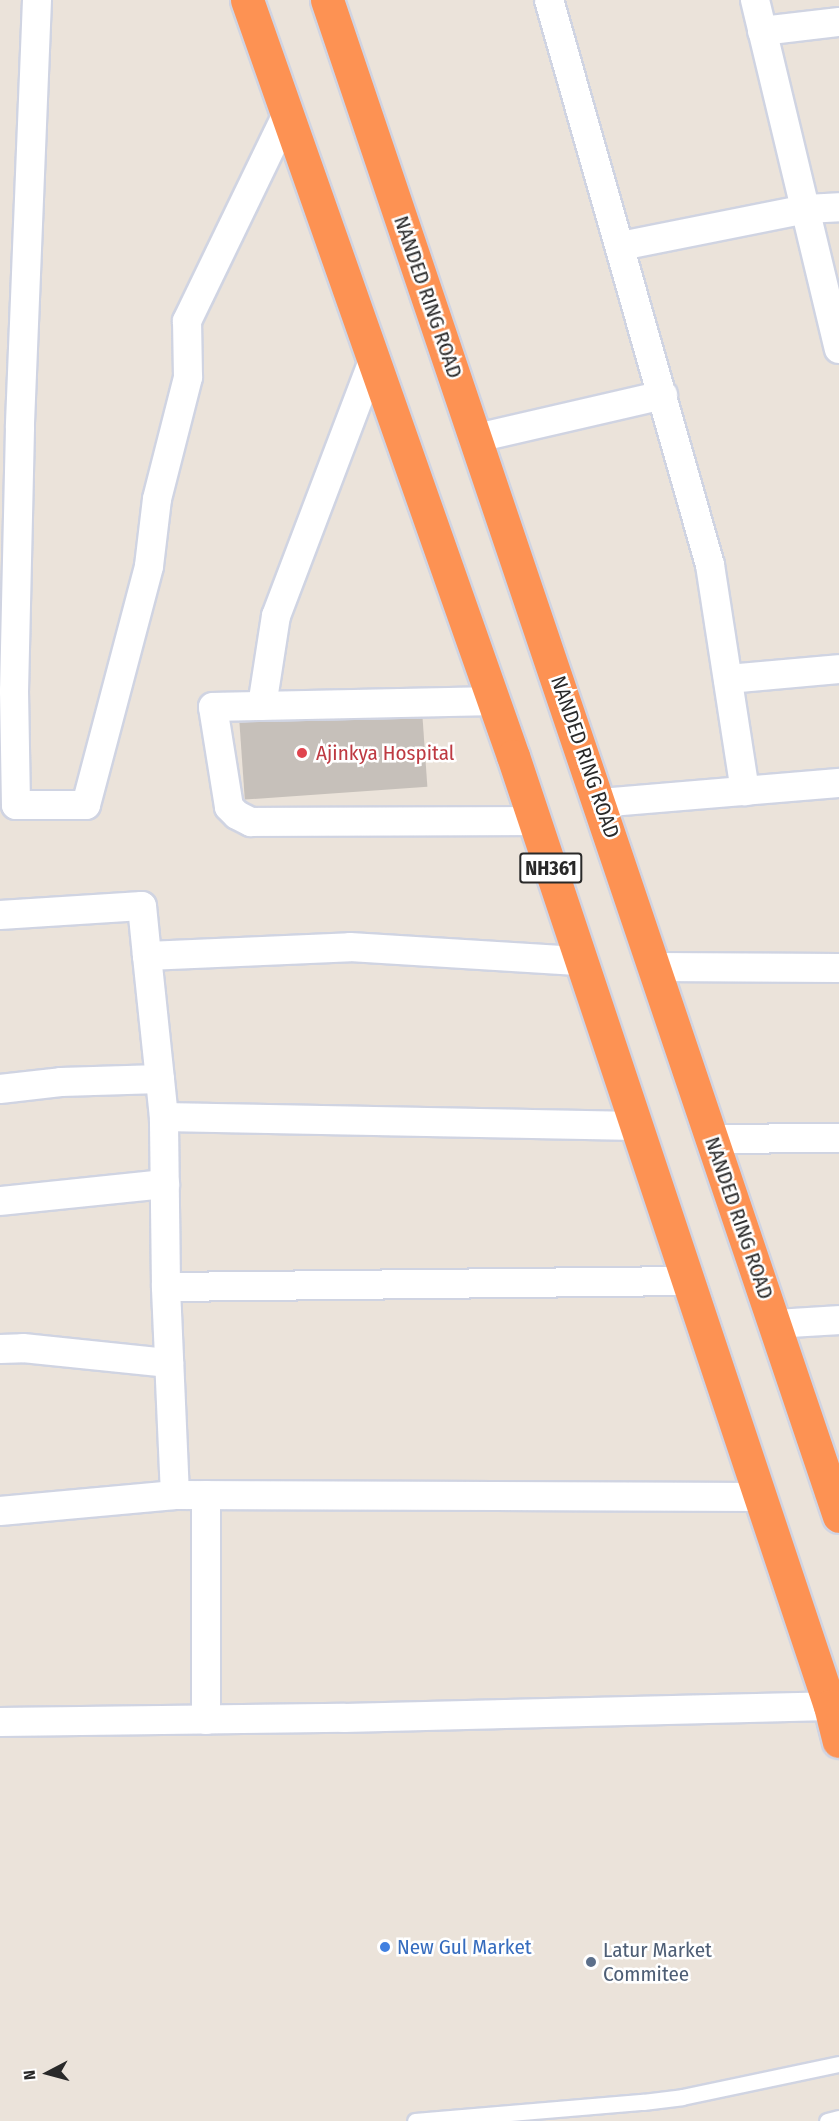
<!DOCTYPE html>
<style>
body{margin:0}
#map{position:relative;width:839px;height:2121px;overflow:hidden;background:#ebe3da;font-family:"Fira Sans Condensed",sans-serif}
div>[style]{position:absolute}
.building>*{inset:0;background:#c6c0ba;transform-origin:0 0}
.roads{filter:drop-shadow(2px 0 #d0d4e2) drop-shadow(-2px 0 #d0d4e2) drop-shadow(0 2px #d0d4e2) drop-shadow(0 -2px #d0d4e2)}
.lane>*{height:15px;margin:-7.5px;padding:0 7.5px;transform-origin:7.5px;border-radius:7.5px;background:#fff}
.street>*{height:28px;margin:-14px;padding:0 14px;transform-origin:14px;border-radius:14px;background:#fff}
.highway>*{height:33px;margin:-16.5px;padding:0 16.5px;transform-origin:16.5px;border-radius:16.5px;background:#fd9253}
.dots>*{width:16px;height:16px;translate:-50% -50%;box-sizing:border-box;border:3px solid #fff;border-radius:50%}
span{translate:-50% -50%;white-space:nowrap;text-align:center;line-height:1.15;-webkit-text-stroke:5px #fff;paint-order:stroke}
.shield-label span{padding:2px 4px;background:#fff;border:2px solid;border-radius:4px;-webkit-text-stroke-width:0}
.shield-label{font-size:20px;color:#292929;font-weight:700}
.street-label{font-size:21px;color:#292929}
.health-label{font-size:21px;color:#be3a42}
.left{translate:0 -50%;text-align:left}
.shop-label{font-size:21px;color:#366cbe}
.service-label{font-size:21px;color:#4e5e75}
.north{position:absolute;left:18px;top:2043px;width:60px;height:60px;-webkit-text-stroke:4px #fff;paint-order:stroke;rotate:264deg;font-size:16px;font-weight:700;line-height:24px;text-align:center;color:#292929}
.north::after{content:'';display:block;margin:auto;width:21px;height:27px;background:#292929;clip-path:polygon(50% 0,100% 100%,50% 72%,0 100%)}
</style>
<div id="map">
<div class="building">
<div style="left:422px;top:710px;width:77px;height:183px;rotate:86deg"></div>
</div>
<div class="roads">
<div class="lane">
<div style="left:415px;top:2121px;width:229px;rotate:-4.8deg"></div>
<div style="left:643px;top:2102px;width:39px;rotate:-7deg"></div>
<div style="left:682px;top:2097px;width:160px;rotate:-11.9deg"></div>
<div style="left:827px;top:2121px;width:12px;rotate:-14deg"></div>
</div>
<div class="street">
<div style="left:37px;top:0;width:428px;rotate:92.3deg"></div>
<div style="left:20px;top:428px;width:263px;rotate:91.3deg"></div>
<div style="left:14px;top:691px;width:114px;rotate:89deg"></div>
<div style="left:16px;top:805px;width:70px"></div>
<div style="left:86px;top:805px;width:247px;rotate:-75.2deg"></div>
<div style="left:149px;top:566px;width:67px;rotate:-83.2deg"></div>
<div style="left:157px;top:499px;width:126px;rotate:-75.7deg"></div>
<div style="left:188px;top:377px;width:56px;rotate:-91deg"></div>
<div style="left:187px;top:321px;width:230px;rotate:-64.2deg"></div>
<div style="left:549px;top:0;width:587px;rotate:74.09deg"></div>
<div style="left:710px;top:565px;width:229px;rotate:81.2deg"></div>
<div style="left:755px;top:0;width:359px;rotate:76.5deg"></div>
<div style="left:762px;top:31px;width:78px;rotate:-6.7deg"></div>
<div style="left:621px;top:246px;width:189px;rotate:-11.3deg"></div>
<div style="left:806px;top:209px;width:33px;rotate:-3deg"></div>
<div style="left:477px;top:438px;width:191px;rotate:-13deg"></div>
<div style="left:728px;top:679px;width:111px;rotate:-5.1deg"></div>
<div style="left:494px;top:701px;width:281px;rotate:178.8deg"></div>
<div style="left:213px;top:707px;width:101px;rotate:80.9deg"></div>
<div style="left:229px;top:807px;width:11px;rotate:45deg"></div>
<div style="left:237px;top:815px;width:16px;rotate:27deg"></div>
<div style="left:251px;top:822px;width:284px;rotate:-0.2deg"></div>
<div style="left:262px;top:706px;width:91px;rotate:-81.2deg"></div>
<div style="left:276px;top:616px;width:274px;rotate:-69.2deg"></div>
<div style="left:600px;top:803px;width:240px;rotate:-4.8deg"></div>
<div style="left:0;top:915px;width:142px;rotate:-3.6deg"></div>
<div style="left:142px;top:906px;width:50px;rotate:84.3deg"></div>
<div style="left:147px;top:956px;width:203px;rotate:-2.5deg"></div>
<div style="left:350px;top:947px;width:232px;rotate:3.5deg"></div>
<div style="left:147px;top:956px;width:162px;rotate:84deg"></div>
<div style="left:655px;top:967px;width:184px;rotate:0.3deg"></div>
<div style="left:0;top:1089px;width:61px;rotate:-6.5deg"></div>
<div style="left:61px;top:1082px;width:99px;rotate:-1.7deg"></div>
<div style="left:713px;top:1139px;width:126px;rotate:-0.5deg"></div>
<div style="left:0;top:1201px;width:166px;rotate:-5.9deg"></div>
<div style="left:166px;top:1287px;width:170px;rotate:-90.7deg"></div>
<div style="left:164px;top:1117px;width:473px;rotate:1.1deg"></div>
<div style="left:774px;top:1324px;width:65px;rotate:-3.5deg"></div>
<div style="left:0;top:1349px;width:23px;rotate:-2deg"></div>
<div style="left:23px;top:1348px;width:147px;rotate:5.9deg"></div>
<div style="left:175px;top:1495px;width:208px;rotate:-92.5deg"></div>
<div style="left:166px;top:1287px;width:522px;rotate:-0.66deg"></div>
<div style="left:206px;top:1495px;width:225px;rotate:90deg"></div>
<div style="left:0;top:1511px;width:176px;rotate:-5.2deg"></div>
<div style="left:175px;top:1495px;width:585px;rotate:0.2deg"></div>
<div style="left:0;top:1722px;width:344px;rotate:-0.7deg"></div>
<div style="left:344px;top:1718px;width:486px;rotate:-1.4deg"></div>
</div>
<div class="highway">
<div style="left:247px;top:0;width:801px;rotate:70.62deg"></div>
<div style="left:513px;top:756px;width:1001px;rotate:71.55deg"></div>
<div style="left:830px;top:1706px;width:36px;rotate:76deg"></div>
<div style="left:327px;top:0;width:1600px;rotate:71.34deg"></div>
</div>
</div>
<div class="dots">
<div style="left:302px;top:753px;background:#e0444e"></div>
<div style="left:385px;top:1947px;background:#3f7fe0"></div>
<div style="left:591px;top:1962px;background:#5c6f8a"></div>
</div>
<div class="shield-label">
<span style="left:551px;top:868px">NH361</span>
</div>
<div class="street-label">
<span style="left:428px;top:297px;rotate:71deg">NANDED RING ROAD</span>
<span style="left:585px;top:757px;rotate:71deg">NANDED RING ROAD</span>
<span style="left:739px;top:1218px;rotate:71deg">NANDED RING ROAD</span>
</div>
<div class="health-label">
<span class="left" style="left:316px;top:753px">Ajinkya Hospital</span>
</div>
<div class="shop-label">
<span class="left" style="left:397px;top:1947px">New Gul Market</span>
</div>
<div class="service-label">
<span class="left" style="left:603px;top:1962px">Latur Market<br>Commitee</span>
</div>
<div class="north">N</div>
</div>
